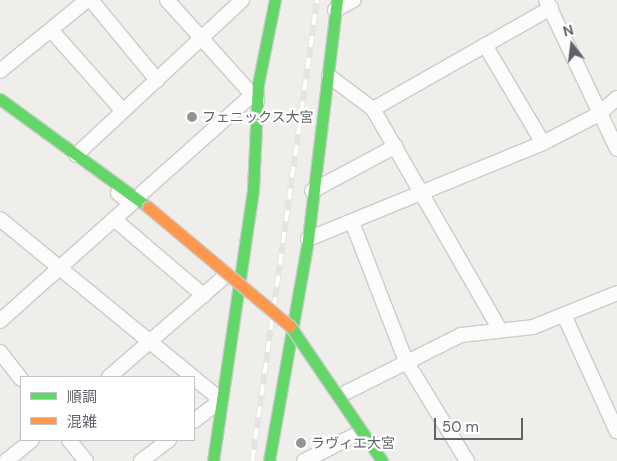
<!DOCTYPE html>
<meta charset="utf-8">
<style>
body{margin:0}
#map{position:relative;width:617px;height:461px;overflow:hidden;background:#efeeea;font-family:"DM Sans","Noto Sans JP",sans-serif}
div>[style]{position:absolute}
.roads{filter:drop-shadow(1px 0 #cbcccc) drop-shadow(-1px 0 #cbcccc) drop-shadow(0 1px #cbcccc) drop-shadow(0 -1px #cbcccc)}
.street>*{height:14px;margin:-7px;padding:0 7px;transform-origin:7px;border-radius:7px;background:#fdfcfc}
.fast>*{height:11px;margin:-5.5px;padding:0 5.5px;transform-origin:5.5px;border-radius:5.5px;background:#63d668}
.rail>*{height:5.5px;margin-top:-2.75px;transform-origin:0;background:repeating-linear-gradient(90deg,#fff 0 11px,#e4e4e4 0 22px);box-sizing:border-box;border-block:1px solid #e4e4e4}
.bridges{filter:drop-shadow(1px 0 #cacacb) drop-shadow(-1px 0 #cacacb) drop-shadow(0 1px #cacacb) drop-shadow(0 -1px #cacacb)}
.fast-bridge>*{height:11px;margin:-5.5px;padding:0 5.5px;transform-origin:5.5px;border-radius:5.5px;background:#63d668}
.slow-bridge>*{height:11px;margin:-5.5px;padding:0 5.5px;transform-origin:5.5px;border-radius:5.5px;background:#ff974d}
.dots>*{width:14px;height:14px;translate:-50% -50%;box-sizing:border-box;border:2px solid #fff;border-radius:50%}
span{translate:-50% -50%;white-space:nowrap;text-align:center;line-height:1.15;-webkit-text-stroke:4.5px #fff;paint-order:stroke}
.poi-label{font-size:14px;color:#5f6368}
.left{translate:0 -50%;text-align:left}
.legend{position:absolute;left:20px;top:376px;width:175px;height:65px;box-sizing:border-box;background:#fff;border:1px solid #bfc1c3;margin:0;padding:6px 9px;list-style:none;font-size:15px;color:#5f6368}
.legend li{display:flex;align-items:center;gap:10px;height:25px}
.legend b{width:25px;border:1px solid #bfc1c3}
.north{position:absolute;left:547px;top:20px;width:50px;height:50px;-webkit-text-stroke:4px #fff;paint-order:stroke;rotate:345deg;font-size:14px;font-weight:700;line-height:20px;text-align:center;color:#5f6368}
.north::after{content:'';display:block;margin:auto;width:18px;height:22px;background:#5f6368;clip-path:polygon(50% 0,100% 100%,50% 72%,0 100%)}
.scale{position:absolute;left:434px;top:418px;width:89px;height:22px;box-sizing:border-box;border:2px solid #5f6368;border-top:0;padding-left:6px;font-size:15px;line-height:18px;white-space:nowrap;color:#5f6368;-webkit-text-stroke:4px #fff;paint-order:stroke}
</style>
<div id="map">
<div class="roads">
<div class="street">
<div style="left:91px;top:0;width:104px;rotate:50.5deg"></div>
<div style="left:167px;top:0;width:135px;rotate:48deg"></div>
<div style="left:546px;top:0;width:165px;rotate:64.5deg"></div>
<div style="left:335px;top:10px;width:21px;rotate:-28deg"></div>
<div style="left:51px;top:30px;width:108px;rotate:48.4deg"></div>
<div style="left:485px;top:45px;width:114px;rotate:59.4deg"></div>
<div style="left:0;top:71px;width:112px;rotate:-39.2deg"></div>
<div style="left:329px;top:76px;width:55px;rotate:36.9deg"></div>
<div style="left:373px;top:109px;width:255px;rotate:60.1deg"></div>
<div style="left:373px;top:109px;width:205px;rotate:-29.6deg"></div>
<div style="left:76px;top:155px;width:227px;rotate:-43deg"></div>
<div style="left:312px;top:191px;width:95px;rotate:-28.2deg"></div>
<div style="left:142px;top:193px;width:146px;rotate:-41.7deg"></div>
<div style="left:0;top:219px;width:249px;rotate:39.3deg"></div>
<div style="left:114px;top:219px;width:118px;rotate:40.5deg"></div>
<div style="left:352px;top:222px;width:149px;rotate:68.8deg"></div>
<div style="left:406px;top:361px;width:117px;rotate:58.6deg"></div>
<div style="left:308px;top:239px;width:254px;rotate:-22.2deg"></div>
<div style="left:543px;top:143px;width:63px;rotate:-27.4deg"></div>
<div style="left:599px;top:114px;width:24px;rotate:-42deg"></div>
<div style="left:564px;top:315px;width:128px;rotate:65.6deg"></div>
<div style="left:0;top:321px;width:176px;rotate:-41.8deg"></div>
<div style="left:131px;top:204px;width:17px;rotate:-140deg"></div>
<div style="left:0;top:352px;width:34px;rotate:52deg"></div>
<div style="left:109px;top:377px;width:154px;rotate:-41deg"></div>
<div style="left:194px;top:378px;width:35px;rotate:39deg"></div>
<div style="left:221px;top:400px;width:34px;rotate:142deg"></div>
<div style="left:347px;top:392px;width:127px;rotate:-26.6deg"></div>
<div style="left:461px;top:335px;width:72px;rotate:-6.3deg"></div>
<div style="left:533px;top:327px;width:91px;rotate:-22deg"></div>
<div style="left:69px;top:440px;width:27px;rotate:51deg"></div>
<div style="left:6px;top:461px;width:33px;rotate:-39deg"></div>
<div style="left:141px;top:461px;width:35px;rotate:-37deg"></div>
<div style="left:304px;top:461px;width:59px;rotate:-27deg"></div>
</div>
<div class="fast">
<div style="left:0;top:99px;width:183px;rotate:36.1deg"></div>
<div style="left:213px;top:461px;width:274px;rotate:-81.6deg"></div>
<div style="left:253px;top:190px;width:106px;rotate:-87.3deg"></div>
<div style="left:258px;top:84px;width:86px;rotate:-78.6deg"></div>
<div style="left:269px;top:461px;width:225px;rotate:-80deg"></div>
<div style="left:308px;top:239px;width:241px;rotate:-83.1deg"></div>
</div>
</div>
<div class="rail">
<div style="left:252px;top:461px;width:466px;rotate:-82deg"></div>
</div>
<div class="bridges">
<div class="fast-bridge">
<div style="left:290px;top:326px;width:163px;rotate:55.7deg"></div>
</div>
<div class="slow-bridge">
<div style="left:148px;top:207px;width:185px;rotate:40deg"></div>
</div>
</div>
<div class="dots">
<div style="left:192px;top:117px;background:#919496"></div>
<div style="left:301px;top:443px;background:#919496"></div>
</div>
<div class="poi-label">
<span class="left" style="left:202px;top:117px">フェニックス大宮</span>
<span class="left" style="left:311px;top:443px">ラヴィエ大宮</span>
</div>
<ul class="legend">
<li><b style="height:6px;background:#63d668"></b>順調</li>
<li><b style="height:6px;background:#ff974d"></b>混雑</li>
</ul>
<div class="north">N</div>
<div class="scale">50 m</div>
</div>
